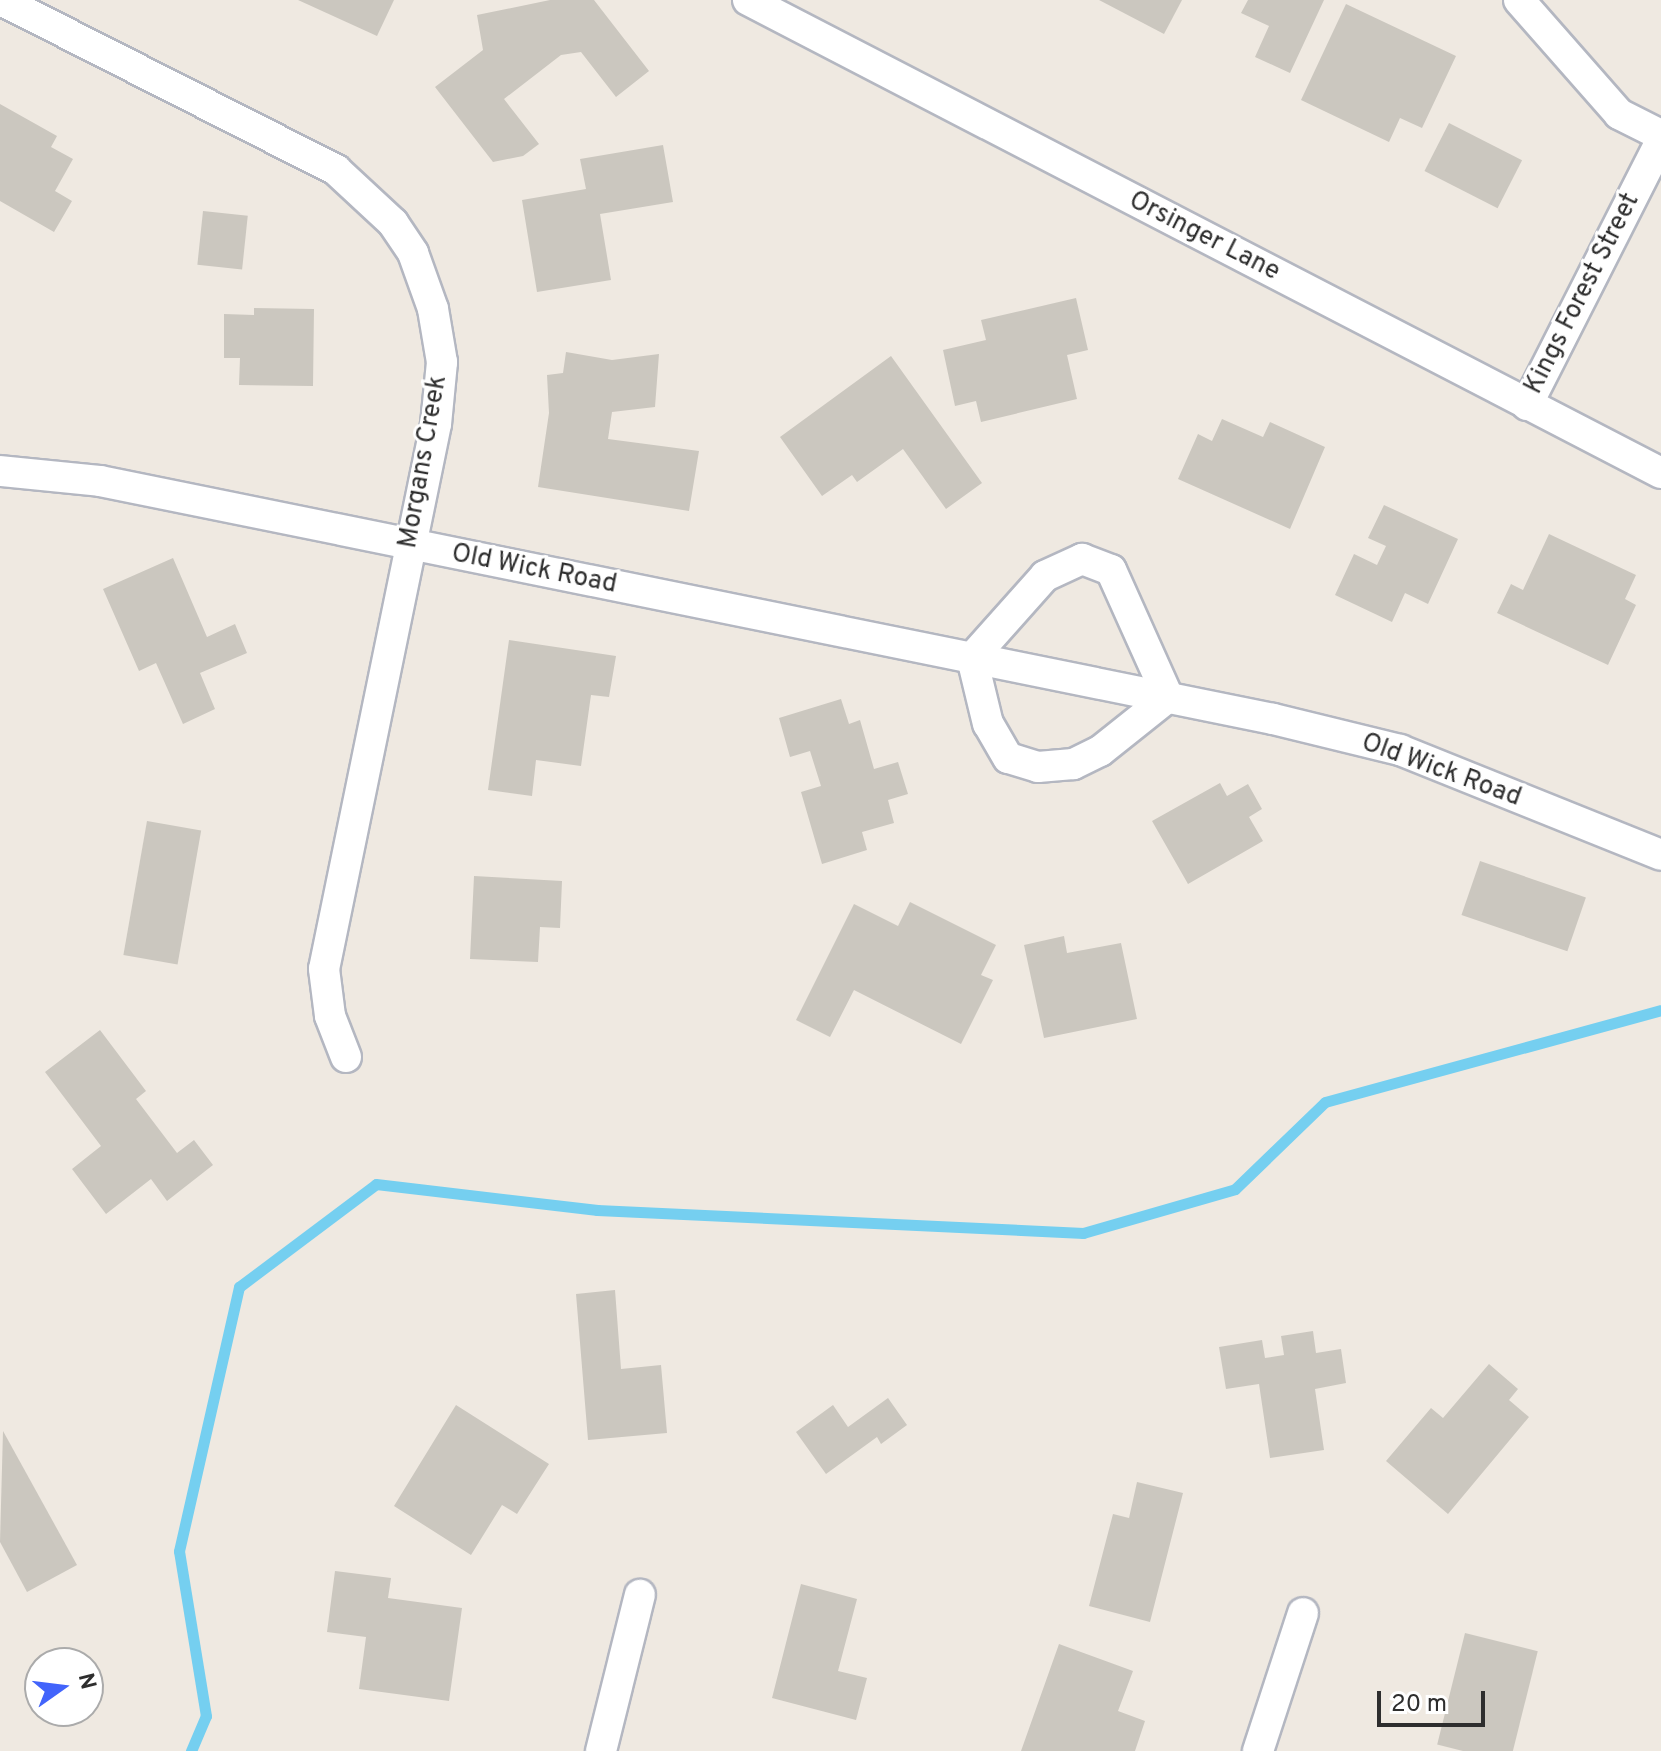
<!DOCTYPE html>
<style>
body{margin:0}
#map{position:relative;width:1661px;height:1751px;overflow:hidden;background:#efe9e1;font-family:Overpass,sans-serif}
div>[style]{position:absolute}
.stream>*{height:11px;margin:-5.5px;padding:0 5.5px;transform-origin:5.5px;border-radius:5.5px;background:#75cff0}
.building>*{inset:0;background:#cbc7bf;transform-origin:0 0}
.roads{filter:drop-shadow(2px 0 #b4b7c1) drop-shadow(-2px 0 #b4b7c1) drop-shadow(0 2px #b4b7c1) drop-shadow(0 -2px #b4b7c1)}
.street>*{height:30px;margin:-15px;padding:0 15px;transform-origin:15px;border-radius:15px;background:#fff}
span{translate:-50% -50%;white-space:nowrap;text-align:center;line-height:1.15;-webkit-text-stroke:6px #fff;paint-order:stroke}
.street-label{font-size:26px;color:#2e2e2e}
.north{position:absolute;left:24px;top:1647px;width:80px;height:80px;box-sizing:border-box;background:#fff;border:2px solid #ababab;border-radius:50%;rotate:76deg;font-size:22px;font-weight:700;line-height:32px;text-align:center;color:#2e2e2e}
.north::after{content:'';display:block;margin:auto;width:28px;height:36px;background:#4264fb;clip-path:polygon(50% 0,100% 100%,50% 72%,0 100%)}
.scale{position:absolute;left:1377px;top:1691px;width:108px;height:36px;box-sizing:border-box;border:4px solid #2e2e2e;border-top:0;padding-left:10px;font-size:24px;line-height:28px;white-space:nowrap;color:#2e2e2e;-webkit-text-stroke:6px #fff;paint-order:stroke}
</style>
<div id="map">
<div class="stream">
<div style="left:191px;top:1751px;width:38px;rotate:-67deg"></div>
<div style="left:206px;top:1716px;width:167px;rotate:-99.3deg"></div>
<div style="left:179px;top:1551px;width:271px;rotate:-77.2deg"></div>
<div style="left:239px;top:1287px;width:171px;rotate:-36.9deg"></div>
<div style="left:376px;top:1184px;width:223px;rotate:6.7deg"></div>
<div style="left:597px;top:1210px;width:487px;rotate:2.7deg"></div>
<div style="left:1083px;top:1233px;width:158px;rotate:-16.1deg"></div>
<div style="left:1235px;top:1189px;width:125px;rotate:-44deg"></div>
<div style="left:1325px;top:1102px;width:348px;rotate:-15.3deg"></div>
</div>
<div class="building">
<div style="clip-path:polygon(298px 0,394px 0,377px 36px)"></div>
<div style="clip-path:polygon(550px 0,594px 0,649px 71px,616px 97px,581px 52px,561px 55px,504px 99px,539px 144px,523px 156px,493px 162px,435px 87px,483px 50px,477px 15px)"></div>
<div style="clip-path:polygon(1099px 0,1182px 0,1164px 34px)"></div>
<div style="clip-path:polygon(1248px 0,1324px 0,1290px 73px,1255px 57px,1269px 26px,1241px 13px)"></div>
<div style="clip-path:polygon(1346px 4px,1456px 56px,1422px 128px,1400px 118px,1389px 142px,1301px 100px)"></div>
<div style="clip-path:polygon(0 104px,57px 136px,51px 147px,73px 159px,55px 191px,72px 201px,54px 232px,0 201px)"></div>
<div style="left:1449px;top:123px;width:82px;height:54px;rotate:27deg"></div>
<div style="clip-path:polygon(663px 145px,673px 202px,600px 214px,611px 280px,537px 292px,522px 200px,586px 189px,580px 159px)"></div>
<div style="left:203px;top:211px;width:45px;height:54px;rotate:6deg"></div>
<div style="clip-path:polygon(1076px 298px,1088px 350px,1067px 355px,1077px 399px,981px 422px,976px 401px,955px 406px,943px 350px,986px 340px,981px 320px)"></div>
<div style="clip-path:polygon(254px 308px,314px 309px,313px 386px,239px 385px,240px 358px,224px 358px,224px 314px,254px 315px)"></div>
<div style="clip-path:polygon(566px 352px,612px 360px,659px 354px,655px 407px,612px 412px,608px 439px,699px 451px,689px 511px,538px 487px,549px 413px,547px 375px,563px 373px)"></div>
<div style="clip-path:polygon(891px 356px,982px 483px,946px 509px,903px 449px,857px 482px,852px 475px,822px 496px,780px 437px)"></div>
<div style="clip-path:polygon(1222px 419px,1263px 437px,1270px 422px,1325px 447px,1290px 529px,1178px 479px,1198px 434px,1212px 441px)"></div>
<div style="clip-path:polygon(1384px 505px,1458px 539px,1428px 604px,1405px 593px,1392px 622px,1335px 595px,1354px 554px,1377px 565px,1386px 546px,1368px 538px)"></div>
<div style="clip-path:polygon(1549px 534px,1636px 575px,1625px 599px,1636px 605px,1608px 665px,1497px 613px,1511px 584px,1523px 590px)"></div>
<div style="clip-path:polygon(173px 558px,207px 637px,235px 624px,247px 653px,200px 673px,215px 709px,183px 724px,156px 663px,139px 671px,103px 589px)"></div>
<div style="clip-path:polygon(509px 640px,616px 656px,609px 697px,591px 695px,581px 766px,536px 760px,532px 796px,488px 790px)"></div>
<div style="clip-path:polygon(841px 699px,849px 724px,860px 720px,874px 769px,898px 762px,908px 794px,888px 800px,894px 823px,862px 832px,867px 850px,822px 864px,801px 792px,821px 786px,810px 751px,790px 757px,779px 718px)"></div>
<div style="clip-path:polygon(1220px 783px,1227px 796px,1248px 784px,1262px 809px,1249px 817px,1263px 841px,1188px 884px,1152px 821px)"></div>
<div style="left:147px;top:821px;width:55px;height:136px;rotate:10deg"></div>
<div style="left:1480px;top:861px;width:112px;height:57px;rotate:19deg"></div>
<div style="clip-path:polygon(474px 876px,562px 881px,560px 928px,540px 927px,538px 962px,470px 959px)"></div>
<div style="clip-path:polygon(910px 902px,996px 945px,981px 975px,993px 980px,961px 1044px,854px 990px,830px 1037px,796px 1020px,854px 904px,898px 926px)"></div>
<div style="clip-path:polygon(1064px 936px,1067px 953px,1121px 943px,1137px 1019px,1044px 1038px,1024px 945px)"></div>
<div style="clip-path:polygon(100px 1030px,146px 1091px,136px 1099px,177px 1153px,194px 1140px,213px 1165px,167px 1201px,151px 1179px,106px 1214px,72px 1169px,101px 1146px,45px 1072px)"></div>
<div style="clip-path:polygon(615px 1290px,621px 1369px,661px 1365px,667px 1433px,588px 1440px,576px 1294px)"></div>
<div style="clip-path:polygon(1313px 1331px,1316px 1353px,1341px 1349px,1346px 1383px,1315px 1389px,1324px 1450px,1270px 1458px,1259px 1384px,1226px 1389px,1219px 1347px,1262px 1340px,1265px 1358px,1284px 1355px,1281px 1336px)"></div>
<div style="clip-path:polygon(1489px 1364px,1518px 1389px,1509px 1400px,1529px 1417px,1448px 1514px,1386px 1461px,1431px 1408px,1443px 1418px)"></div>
<div style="clip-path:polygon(888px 1398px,907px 1425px,881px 1444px,877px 1437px,826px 1474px,796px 1432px,833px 1405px,848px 1427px)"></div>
<div style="clip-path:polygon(456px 1405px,549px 1464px,517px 1514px,502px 1505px,471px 1555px,394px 1506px)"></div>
<div style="clip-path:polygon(3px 1431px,77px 1565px,27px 1592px,0 1542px)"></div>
<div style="clip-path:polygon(1137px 1482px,1183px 1493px,1150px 1622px,1089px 1606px,1113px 1514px,1129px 1518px)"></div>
<div style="clip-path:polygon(335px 1571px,391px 1578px,388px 1598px,462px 1608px,449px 1701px,359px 1689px,366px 1637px,327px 1632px)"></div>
<div style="clip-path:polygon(801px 1584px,857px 1599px,838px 1671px,867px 1678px,856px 1720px,772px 1698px)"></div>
<div style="left:1465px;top:1633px;width:75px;height:115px;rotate:14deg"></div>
<div style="clip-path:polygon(1059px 1644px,1133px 1671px,1118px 1711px,1145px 1721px,1135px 1751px,1021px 1751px)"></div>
</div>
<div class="roads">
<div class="street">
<div style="left:1px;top:0;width:376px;rotate:26.9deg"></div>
<div style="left:336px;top:170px;width:78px;rotate:42.9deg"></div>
<div style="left:393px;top:223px;width:36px;rotate:56deg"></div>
<div style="left:413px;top:253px;width:59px;rotate:70.3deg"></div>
<div style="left:433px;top:309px;width:54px;rotate:80.4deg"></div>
<div style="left:442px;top:362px;width:62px;rotate:95.5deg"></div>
<div style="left:436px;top:424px;width:556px;rotate:101.61deg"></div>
<div style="left:324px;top:969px;width:47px;rotate:82.7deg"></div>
<div style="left:330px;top:1016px;width:44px;rotate:68.7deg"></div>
<div style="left:748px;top:0;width:1028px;rotate:27.39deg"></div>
<div style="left:1519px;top:0;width:152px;rotate:48.7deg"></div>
<div style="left:1619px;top:114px;width:47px;rotate:26.6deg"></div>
<div style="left:1527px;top:405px;width:296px;rotate:-63.1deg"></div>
<div style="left:0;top:471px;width:100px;rotate:5.7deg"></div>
<div style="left:100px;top:481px;width:1197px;rotate:11.47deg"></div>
<div style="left:1273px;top:719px;width:131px;rotate:13.7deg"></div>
<div style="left:1400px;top:750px;width:281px;rotate:21.9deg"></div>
<div style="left:1082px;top:559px;width:31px;rotate:21deg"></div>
<div style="left:1111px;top:570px;width:139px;rotate:65.8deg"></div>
<div style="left:1168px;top:697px;width:87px;rotate:141.5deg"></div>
<div style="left:1100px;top:751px;width:30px;rotate:154deg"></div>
<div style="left:1073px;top:764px;width:35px;rotate:175deg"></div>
<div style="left:1038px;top:767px;width:31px;rotate:-163deg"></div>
<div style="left:1008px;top:758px;width:39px;rotate:-120deg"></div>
<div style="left:988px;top:724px;width:68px;rotate:-103.6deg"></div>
<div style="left:972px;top:658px;width:110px;rotate:-48.3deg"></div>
<div style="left:1045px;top:576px;width:41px;rotate:-24.7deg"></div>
<div style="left:601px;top:1751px;width:161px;rotate:-76deg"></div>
<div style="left:1258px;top:1751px;width:145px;rotate:-71.9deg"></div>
</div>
</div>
<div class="street-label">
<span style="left:1204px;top:237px;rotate:27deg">Orsinger Lane</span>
<span style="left:1583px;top:294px;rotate:-63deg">Kings Forest Street</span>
<span style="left:424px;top:462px;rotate:-80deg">Morgans Creek</span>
<span style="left:534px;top:570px;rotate:11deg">Old Wick Road</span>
<span style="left:1441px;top:771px;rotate:20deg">Old Wick Road</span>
</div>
<div class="north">N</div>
<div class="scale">20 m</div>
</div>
